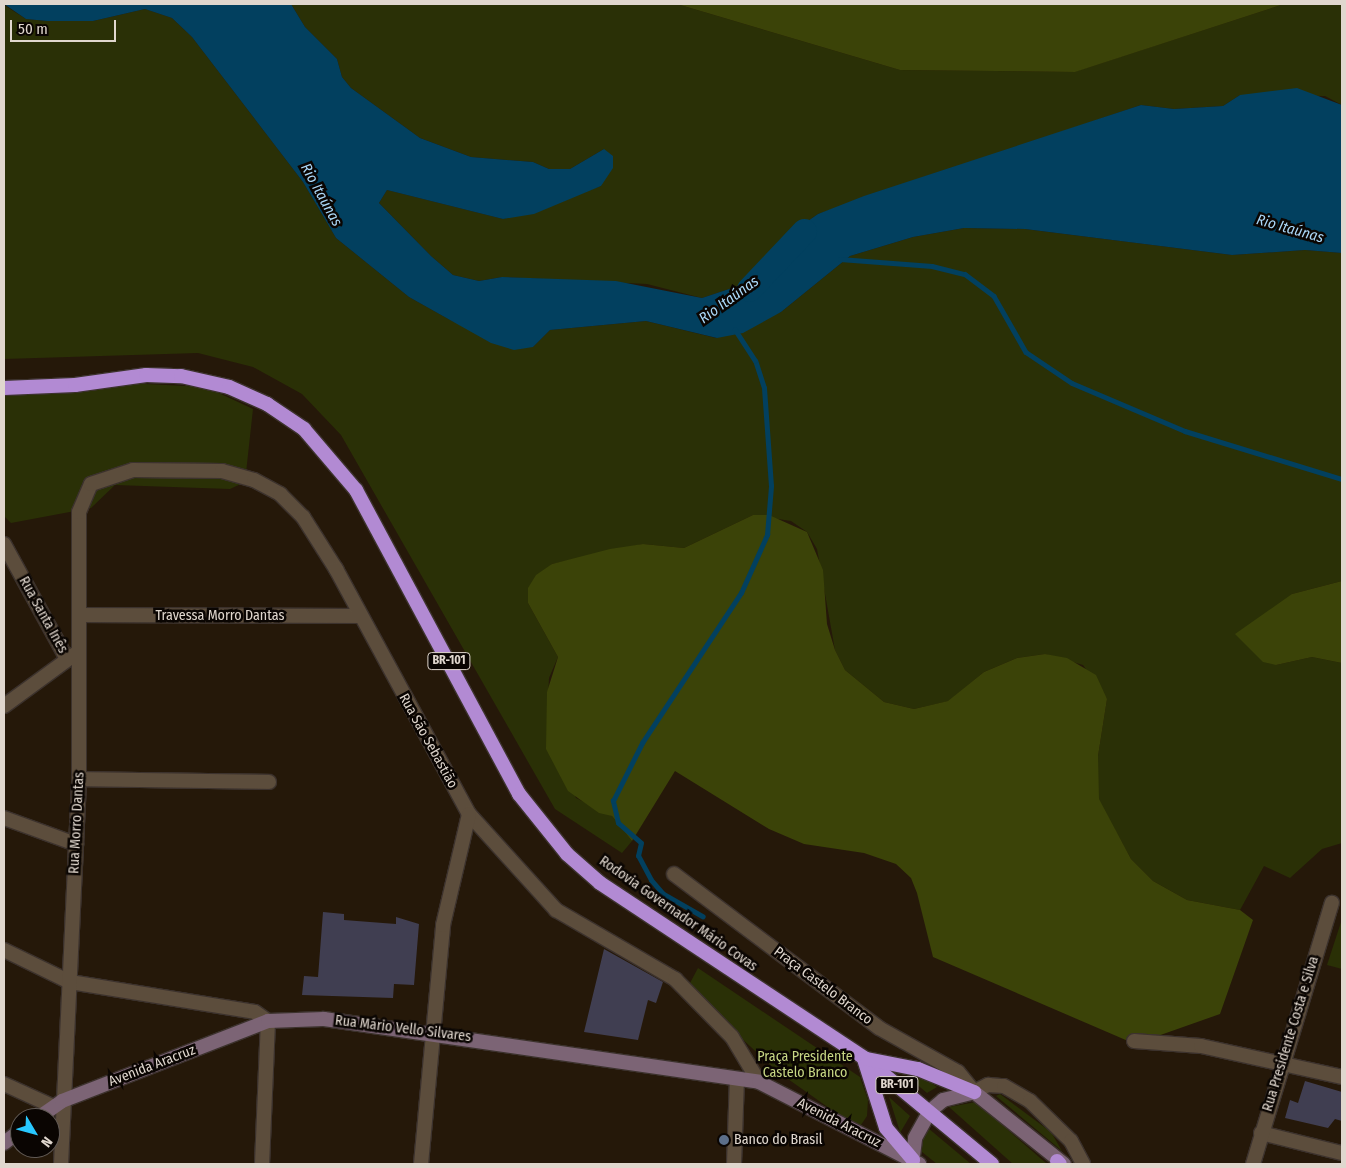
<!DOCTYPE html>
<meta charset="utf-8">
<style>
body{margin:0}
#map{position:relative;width:1346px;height:1168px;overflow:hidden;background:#251809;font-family:"Fira Sans Condensed",sans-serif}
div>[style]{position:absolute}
.green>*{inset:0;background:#2a3006}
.forest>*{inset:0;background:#3b4308}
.water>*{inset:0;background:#02405f}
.stream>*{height:4.5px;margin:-2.25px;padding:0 2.25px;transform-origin:2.25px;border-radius:2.25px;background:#02405f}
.river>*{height:25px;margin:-12.5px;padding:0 12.5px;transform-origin:12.5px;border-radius:12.5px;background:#02405f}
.building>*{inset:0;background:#403e51}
.roads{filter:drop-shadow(1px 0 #3c322d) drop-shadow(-1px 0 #3c322d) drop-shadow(0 1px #3c322d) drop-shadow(0 -1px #3c322d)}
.minor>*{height:14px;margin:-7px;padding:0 7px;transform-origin:7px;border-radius:7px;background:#5c4d3c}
.secondary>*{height:14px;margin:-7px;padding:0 7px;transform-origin:7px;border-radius:7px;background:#7c6475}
.trunk>*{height:14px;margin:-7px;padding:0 7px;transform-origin:7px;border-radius:7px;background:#b28ad3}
.dots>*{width:14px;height:14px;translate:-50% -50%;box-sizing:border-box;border:2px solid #0a0502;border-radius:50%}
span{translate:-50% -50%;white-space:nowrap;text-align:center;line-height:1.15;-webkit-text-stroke:5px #0a0502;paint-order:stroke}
.shield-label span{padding:1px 4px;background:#0a0502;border:1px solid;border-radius:4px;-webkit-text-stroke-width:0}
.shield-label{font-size:12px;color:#e0d7ce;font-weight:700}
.street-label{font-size:14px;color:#e0d7ce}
.park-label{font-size:14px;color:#c7d784}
.poi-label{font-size:14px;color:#e0d7ce}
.left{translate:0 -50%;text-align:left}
.water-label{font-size:15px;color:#abd8f8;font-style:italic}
.frame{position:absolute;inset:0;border:5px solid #e0d7ce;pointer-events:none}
.north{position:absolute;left:10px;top:1108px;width:50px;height:50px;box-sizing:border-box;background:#0a0502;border:1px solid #605954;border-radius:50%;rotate:127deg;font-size:14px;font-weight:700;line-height:20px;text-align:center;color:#e0d7ce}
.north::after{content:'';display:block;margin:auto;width:18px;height:22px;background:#28c8ff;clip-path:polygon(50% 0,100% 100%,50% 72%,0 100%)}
.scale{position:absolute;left:10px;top:20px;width:106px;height:22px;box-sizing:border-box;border:2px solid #e0d7ce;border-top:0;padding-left:6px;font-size:15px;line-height:18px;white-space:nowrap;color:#e0d7ce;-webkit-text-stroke:4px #0a0502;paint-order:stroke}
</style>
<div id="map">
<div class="green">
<div style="clip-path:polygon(291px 4px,677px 4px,900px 70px,1074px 72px,1284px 4px,1342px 4px,1342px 105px,1325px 96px,1240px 95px,1223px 106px,1174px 109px,1141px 105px,818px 214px,792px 232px,778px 262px,741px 285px,702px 298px,647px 284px,502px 277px,479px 281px,453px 275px,431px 256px,379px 203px,387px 190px,503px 219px,601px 186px,604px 149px,570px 169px,549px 169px,533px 162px,471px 157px,420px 138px,351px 88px,342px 77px,337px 59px,305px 27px)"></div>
<div style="clip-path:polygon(4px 5px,26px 19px,47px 21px,93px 21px,145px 9px,172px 18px,192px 37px,303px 182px,336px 238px,409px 297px,452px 321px,533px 347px,550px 330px,646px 321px,716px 338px,781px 312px,850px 256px,913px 237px,964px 228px,1025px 229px,1232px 255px,1305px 250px,1342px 253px,1342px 581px,1292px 594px,1276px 665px,1312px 657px,1342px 663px,1342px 843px,1322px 849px,1290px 878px,1264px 866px,1240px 910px,1187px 900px,1153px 881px,1131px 859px,1098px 799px,1098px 756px,1107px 699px,1083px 665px,1045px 654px,1017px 658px,984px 672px,949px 701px,914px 709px,884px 702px,845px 670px,835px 650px,817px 549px,807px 532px,791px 521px,753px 515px,684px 548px,643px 544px,552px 564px,528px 603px,558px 657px,549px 678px,547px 720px,576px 798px,612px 816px,632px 841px,622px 853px,555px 809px,341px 435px,302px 394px,253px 367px,198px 353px,4px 359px)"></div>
<div style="clip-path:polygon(126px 383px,206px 387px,253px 409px,245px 482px,230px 489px,115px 485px,91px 508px,11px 523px,4px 516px,4px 394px)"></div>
<div style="clip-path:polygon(1342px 919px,1342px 969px,1327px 965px)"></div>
<div style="clip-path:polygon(698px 968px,860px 1077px,868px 1100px,867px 1116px,861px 1125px,856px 1127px,778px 1072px,740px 1037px,690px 983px)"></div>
<div style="clip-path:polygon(908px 1077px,926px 1079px,937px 1087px,927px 1093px)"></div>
<div style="clip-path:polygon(1000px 1094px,1051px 1132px,1062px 1151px,996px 1096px)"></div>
<div style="clip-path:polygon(889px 1097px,910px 1116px,900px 1133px,900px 1132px)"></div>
<div style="clip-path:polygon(976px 1102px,1047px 1164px,1013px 1164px,949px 1107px)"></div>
<div style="clip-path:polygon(928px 1128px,971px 1164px,937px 1164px,922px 1152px,921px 1142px)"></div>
</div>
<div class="forest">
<div style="clip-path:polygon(677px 4px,1284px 4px,1075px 72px,900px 70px)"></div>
<div style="clip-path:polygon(753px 515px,769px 515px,807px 532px,823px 570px,827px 624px,835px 650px,845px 670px,884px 702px,914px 709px,948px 701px,984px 672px,1017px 658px,1045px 654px,1067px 658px,1096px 675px,1107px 699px,1098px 756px,1099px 799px,1131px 859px,1153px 881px,1187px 900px,1240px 910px,1253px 920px,1220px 1014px,1135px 1044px,933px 957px,917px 893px,911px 878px,896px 864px,864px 853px,804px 844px,769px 829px,675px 771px,632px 841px,612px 816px,599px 813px,568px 791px,546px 749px,547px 692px,558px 657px,528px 603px,528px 588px,536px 575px,552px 564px,610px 549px,643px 544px,684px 548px)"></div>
<div style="clip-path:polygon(1342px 581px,1342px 663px,1312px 657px,1276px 665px,1263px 662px,1235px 634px,1292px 594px)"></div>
</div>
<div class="water">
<div style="clip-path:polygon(4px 4px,291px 4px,305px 27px,337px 59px,342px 77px,351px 88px,420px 138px,471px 157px,533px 162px,549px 169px,570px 169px,604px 149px,613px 156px,613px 168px,601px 186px,534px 214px,503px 219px,387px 190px,379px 203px,431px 256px,453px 275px,479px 281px,502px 277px,616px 281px,702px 298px,741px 285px,778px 262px,792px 232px,818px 214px,864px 196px,1141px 105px,1174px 109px,1223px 106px,1240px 95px,1297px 88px,1342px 105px,1342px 253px,1305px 250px,1232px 255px,1025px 229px,964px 228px,913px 237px,850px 256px,781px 312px,743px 333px,717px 338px,646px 321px,550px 330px,533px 347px,514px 350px,491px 343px,409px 297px,336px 238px,303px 182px,192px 37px,172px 18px,145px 9px,93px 21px,47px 21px,26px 19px)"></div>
</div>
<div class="stream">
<div style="left:840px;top:259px;width:92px;rotate:4.4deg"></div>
<div style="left:932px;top:266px;width:34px;rotate:14deg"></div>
<div style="left:965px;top:274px;width:36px;rotate:37deg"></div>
<div style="left:994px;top:296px;width:64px;rotate:60.3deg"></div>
<div style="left:1026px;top:352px;width:55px;rotate:34deg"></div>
<div style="left:1072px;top:383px;width:123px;rotate:23deg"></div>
<div style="left:1185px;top:431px;width:164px;rotate:17deg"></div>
<div style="left:703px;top:917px;width:46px;rotate:-150.1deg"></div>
<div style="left:663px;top:894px;width:18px;rotate:-131deg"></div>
<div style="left:651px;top:880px;width:27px;rotate:-118deg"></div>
<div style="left:638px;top:856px;width:13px;rotate:-77deg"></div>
<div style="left:641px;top:843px;width:30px;rotate:-139deg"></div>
<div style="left:618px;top:823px;width:23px;rotate:-103deg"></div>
<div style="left:613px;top:801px;width:65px;rotate:-63.4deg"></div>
<div style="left:642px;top:743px;width:180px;rotate:-56.6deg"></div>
<div style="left:741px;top:593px;width:64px;rotate:-65.9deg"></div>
<div style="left:767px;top:535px;width:49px;rotate:-85.3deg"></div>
<div style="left:771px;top:486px;width:98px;rotate:-94.1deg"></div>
<div style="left:764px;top:388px;width:28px;rotate:-108deg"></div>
<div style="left:755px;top:361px;width:37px;rotate:-123deg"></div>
</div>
<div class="river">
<div style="left:749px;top:289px;width:80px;rotate:-46.5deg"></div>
</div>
<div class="building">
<div style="clip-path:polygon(323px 912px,344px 914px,344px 920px,396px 924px,396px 917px,419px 924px,414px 985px,394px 984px,393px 998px,302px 995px,304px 976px,318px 977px)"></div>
<div style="clip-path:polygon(604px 949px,663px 982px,656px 1003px,648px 1000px,638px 1040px,584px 1032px)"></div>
<div style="clip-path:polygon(1305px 1081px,1342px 1092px,1342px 1121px,1335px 1119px,1328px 1128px,1285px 1118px,1290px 1100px,1298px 1103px)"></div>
</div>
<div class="roads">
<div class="minor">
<div style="left:4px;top:544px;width:131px;rotate:61.3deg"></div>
<div style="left:79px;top:615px;width:282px;rotate:0.2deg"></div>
<div style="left:4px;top:706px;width:88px;rotate:-36.2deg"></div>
<div style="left:79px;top:779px;width:190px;rotate:0.9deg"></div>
<div style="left:4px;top:818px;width:77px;rotate:19.9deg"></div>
<div style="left:674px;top:874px;width:256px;rotate:36.9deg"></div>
<div style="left:879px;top:1028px;width:90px;rotate:29.1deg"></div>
<div style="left:958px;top:1072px;width:26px;rotate:51deg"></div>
<div style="left:974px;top:1092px;width:16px;rotate:-27deg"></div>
<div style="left:988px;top:1085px;width:16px;rotate:4deg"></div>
<div style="left:1004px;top:1086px;width:30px;rotate:30deg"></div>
<div style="left:1030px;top:1101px;width:57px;rotate:44.3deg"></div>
<div style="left:1071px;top:1141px;width:26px;rotate:62deg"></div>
<div style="left:4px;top:950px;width:73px;rotate:25.9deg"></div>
<div style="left:70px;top:982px;width:187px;rotate:9.2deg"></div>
<div style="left:255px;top:1012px;width:16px;rotate:35deg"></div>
<div style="left:268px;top:1021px;width:143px;rotate:92.4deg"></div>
<div style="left:1134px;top:1041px;width:67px;rotate:4.3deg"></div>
<div style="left:1201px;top:1046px;width:144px;rotate:12.4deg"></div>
<div style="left:4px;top:1084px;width:55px;rotate:24.7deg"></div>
<div style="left:1261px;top:1133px;width:83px;rotate:13.9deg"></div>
<div style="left:61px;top:1164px;width:385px;rotate:-87.3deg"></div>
<div style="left:79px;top:779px;width:267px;rotate:-90deg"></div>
<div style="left:79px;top:512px;width:30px;rotate:-67deg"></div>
<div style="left:91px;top:484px;width:44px;rotate:-18.4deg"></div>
<div style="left:133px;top:470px;width:89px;rotate:0.6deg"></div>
<div style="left:222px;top:471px;width:33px;rotate:16deg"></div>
<div style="left:254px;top:480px;width:30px;rotate:28deg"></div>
<div style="left:280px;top:494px;width:33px;rotate:45deg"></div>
<div style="left:303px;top:517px;width:62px;rotate:57.6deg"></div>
<div style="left:336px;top:569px;width:279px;rotate:61.5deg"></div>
<div style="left:469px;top:814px;width:130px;rotate:47.8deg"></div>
<div style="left:556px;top:910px;width:138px;rotate:30.1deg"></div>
<div style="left:675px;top:979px;width:81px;rotate:45.5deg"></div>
<div style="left:732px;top:1037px;width:52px;rotate:59deg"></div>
<div style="left:421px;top:1164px;width:240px;rotate:-84.7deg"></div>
<div style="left:443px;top:925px;width:114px;rotate:-76.8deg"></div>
<div style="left:734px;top:1164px;width:84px;rotate:-88deg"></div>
<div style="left:1253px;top:1164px;width:273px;rotate:-73.2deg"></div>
</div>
<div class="secondary">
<div style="left:38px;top:1118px;width:29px;rotate:-35deg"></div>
<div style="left:62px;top:1101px;width:221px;rotate:-21.2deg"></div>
<div style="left:268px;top:1021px;width:56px;rotate:-2deg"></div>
<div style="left:324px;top:1019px;width:440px;rotate:8.2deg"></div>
<div style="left:759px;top:1082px;width:180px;rotate:27.1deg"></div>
<div style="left:4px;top:1143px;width:20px;rotate:-37deg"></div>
<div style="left:912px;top:1164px;width:26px;rotate:-83deg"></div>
<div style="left:915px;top:1138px;width:31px;rotate:-61deg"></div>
<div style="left:930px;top:1111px;width:17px;rotate:-40deg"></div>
<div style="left:943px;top:1100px;width:32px;rotate:-14deg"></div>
<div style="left:974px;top:1092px;width:115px;rotate:38.7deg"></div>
</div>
<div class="trunk">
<div style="left:4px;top:388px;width:71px;rotate:-2.4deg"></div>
<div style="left:75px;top:385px;width:72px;rotate:-8deg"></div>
<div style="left:146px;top:375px;width:35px;rotate:2deg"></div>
<div style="left:181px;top:376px;width:49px;rotate:12.9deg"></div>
<div style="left:229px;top:387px;width:42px;rotate:24.1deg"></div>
<div style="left:267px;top:404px;width:45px;rotate:34deg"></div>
<div style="left:304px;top:429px;width:80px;rotate:49.6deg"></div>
<div style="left:356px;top:490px;width:345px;rotate:61.8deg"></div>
<div style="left:519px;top:794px;width:77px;rotate:51.3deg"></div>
<div style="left:567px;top:854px;width:44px;rotate:41.3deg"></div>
<div style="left:600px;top:883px;width:317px;rotate:33.5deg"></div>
<div style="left:864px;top:1058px;width:166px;rotate:39.6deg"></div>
<div style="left:864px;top:1059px;width:72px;rotate:72.3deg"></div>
<div style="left:886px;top:1128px;width:42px;rotate:49.8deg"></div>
<div style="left:867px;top:1059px;width:52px;rotate:11.1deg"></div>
<div style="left:918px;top:1069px;width:61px;rotate:22.3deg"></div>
<div style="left:1057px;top:1161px;width:4px;rotate:45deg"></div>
</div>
</div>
<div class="dots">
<div style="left:724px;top:1140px;background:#5c6f8a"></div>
</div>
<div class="shield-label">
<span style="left:449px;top:661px">BR-101</span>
<span style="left:897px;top:1085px">BR-101</span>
</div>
<div class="street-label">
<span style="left:43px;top:615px;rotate:61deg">Rua Santa Inês</span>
<span style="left:220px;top:616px">Travessa Morro Dantas</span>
<span style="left:428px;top:741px;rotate:61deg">Rua São Sebastião</span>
<span style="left:77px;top:823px;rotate:-87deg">Rua Morro Dantas</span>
<span style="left:678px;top:914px;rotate:35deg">Rodovia Governador Mário Covas</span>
<span style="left:823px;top:986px;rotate:37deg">Praça Castelo Branco</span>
<span style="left:403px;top:1029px;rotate:7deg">Rua Mário Vello Silvares</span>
<span style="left:1291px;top:1034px;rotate:-73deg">Rua Presidente Costa e Silva</span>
<span style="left:152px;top:1066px;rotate:-21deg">Avenida Aracruz</span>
<span style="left:839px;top:1123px;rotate:27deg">Avenida Aracruz</span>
</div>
<div class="park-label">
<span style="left:805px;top:1065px">Praça Presidente<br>Castelo Branco</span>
</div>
<div class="poi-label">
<span class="left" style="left:734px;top:1140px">Banco do Brasil</span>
</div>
<div class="water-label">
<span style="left:321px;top:195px;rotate:61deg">Rio Itaúnas</span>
<span style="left:1290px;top:229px;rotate:16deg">Rio Itaúnas</span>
<span style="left:729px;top:300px;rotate:-36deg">Rio Itaúnas</span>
</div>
<div class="frame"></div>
<div class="north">N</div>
<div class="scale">50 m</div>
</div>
